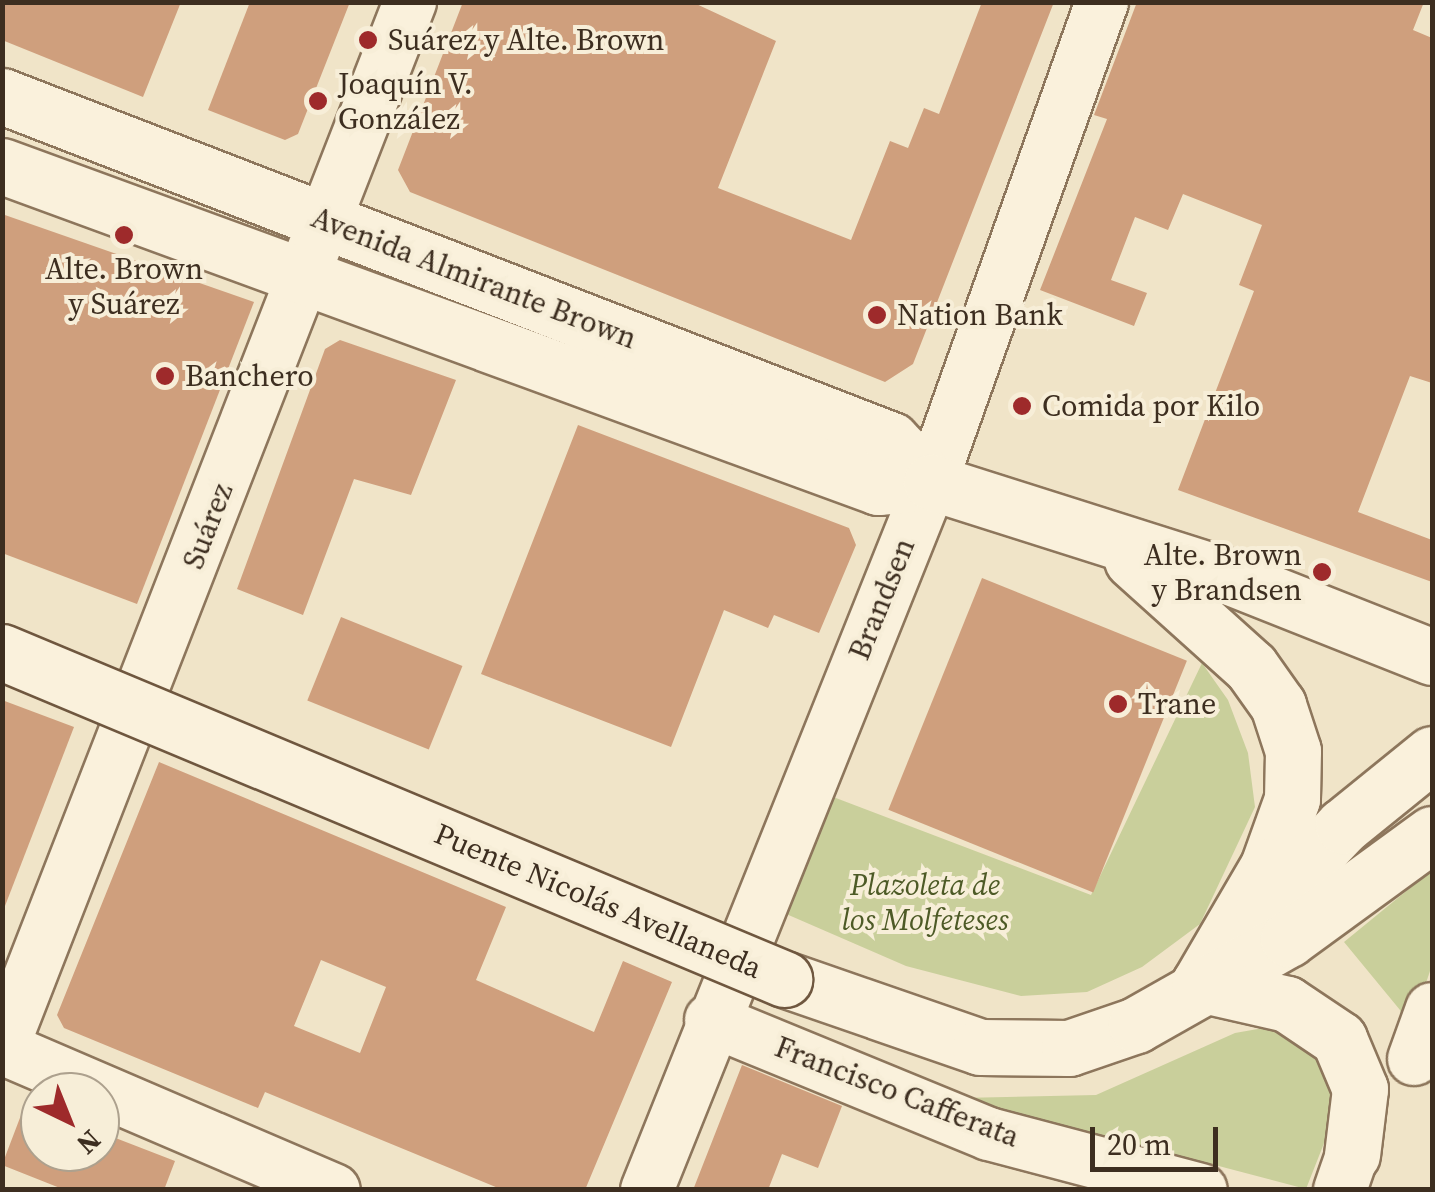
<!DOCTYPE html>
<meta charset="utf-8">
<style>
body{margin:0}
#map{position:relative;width:1435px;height:1192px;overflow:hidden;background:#f0e4c8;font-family:"Source Serif 4",serif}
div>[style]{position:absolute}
.green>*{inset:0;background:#c9cf9b}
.building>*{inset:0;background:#cf9f7d;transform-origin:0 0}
.roads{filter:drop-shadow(2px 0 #8d765c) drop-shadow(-2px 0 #8d765c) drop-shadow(0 2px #8d765c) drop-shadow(0 -2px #8d765c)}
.minor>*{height:52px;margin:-26px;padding:0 26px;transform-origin:26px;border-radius:26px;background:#faf1dc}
.secondary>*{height:55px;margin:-27.5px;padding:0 27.5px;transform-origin:27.5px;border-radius:27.5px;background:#faf1dc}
.bridges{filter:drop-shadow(2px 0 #6f573f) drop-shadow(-2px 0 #6f573f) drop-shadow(0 2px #6f573f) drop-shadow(0 -2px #6f573f)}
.secondary-bridge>*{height:55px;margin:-27.5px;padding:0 27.5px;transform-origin:27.5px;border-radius:27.5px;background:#faf1dc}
.dots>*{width:28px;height:28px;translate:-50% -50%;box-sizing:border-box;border:5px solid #f7eed8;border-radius:50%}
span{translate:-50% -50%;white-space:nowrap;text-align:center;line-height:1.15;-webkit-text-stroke:8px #f7eed8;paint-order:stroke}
.poi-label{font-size:30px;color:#3d2e20}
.left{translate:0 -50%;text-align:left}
.right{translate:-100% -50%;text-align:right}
.street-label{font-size:30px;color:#3d2e20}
.park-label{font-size:30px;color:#4d5a26;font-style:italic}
.frame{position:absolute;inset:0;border:5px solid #3d2e20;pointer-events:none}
.north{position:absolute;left:20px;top:1072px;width:100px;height:100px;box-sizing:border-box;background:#f7eed8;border:2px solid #ada18e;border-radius:50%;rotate:137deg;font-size:28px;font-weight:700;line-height:40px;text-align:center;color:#3d2e20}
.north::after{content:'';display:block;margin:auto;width:35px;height:45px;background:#9e2a2b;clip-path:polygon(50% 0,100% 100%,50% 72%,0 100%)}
.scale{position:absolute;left:1090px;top:1127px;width:128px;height:45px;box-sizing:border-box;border:5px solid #3d2e20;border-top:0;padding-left:12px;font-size:30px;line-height:35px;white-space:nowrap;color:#3d2e20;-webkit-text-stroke:8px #f7eed8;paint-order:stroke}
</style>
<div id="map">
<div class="green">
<div style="clip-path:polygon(1202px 663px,1228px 700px,1248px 753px,1255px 807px,1200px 924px,1142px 967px,1087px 992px,1021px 996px,906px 966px,777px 910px,828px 795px,1091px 895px)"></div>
<div style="clip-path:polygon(1432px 870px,1432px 965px,1406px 1043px,1400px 1010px,1344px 942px)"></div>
<div style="clip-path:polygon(1275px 1026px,1307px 1039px,1341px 1100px,1306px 1189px,960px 1098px,1096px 1095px,1235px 1033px)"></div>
</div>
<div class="building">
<div style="clip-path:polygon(2px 2px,181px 2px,143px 97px,2px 40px)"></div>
<div style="clip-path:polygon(250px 2px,350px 2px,298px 134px,285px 140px,208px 110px)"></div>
<div style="clip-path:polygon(463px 2px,692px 2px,776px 41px,718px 188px,851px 240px,890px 141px,908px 148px,924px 108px,939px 114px,982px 2px,1054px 2px,913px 364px,885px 382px,410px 192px,398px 170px)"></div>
<div style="clip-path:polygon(1137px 2px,1424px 2px,1413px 30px,1432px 38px,1432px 383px,1410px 376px,1358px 512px,1432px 540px,1432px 582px,1178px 490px,1254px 291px,1239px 285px,1262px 225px,1183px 194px,1168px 230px,1135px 217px,1111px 280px,1147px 293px,1134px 326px,1040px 290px,1107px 119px,1094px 115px)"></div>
<div style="clip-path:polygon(2px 214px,254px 302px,137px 604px,2px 553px)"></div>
<div style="clip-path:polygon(340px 340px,456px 380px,411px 495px,354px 479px,303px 615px,237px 589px,325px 349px)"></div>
<div style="clip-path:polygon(578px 425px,849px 528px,856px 545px,819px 633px,774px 615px,768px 628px,724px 610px,671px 747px,481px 674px)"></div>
<div style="left:982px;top:578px;width:221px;height:250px;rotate:22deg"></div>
<div style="left:341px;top:617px;width:131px;height:90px;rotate:22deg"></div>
<div style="clip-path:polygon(2px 700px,74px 727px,5px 906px,2px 905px)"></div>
<div style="clip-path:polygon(evenodd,159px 762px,506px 907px,476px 980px,594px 1032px,623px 961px,672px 982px,585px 1190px,503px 1190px,265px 1092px,258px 1108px,64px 1028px,57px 1015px,159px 762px,321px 960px,386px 987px,360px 1053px,294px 1026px,321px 960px)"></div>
<div style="clip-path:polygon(742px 1065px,842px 1106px,818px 1168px,782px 1154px,768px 1190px,693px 1190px)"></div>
<div style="clip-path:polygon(26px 1102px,40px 1108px,40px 1152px,100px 1152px,100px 1132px,175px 1161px,164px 1190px,65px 1190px,2px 1165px)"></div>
</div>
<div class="roads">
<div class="minor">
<div style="left:711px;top:1020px;width:300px;rotate:22.3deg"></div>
<div style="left:989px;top:1134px;width:219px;rotate:14.8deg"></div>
<div style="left:2px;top:1048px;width:1123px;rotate:-68.69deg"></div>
<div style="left:2px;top:1048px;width:361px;rotate:23.2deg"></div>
<div style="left:1414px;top:1059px;width:53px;rotate:-70.2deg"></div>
<div style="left:647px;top:1190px;width:763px;rotate:-68.14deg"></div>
<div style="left:931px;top:482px;width:510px;rotate:-70.39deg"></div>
<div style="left:1340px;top:1190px;width:37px;rotate:-71deg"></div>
</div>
<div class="secondary">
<div style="left:2px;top:96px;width:953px;rotate:21.15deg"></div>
<div style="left:891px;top:440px;width:58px;rotate:46.4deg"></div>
<div style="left:2px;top:166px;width:933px;rotate:20.12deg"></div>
<div style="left:878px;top:487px;width:53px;rotate:-5.4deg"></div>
<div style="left:931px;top:482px;width:314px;rotate:17.6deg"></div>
<div style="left:1230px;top:577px;width:217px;rotate:21.6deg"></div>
<div style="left:1132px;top:560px;width:160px;rotate:42deg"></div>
<div style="left:1251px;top:667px;width:47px;rotate:54.6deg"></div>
<div style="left:1278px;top:705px;width:48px;rotate:71.9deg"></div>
<div style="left:1293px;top:751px;width:48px;rotate:91.2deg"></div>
<div style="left:1292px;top:799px;width:71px;rotate:109.7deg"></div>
<div style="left:1268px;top:866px;width:137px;rotate:120.3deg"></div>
<div style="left:1263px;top:910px;width:116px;rotate:-46.4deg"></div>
<div style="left:1343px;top:826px;width:114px;rotate:-39deg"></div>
<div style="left:784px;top:979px;width:207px;rotate:19.1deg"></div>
<div style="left:980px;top:1047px;width:89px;rotate:0.6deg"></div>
<div style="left:1069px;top:1048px;width:71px;rotate:-18.9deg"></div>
<div style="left:1136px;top:1025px;width:175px;rotate:-29.5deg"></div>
<div style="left:1288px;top:939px;width:178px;rotate:-36.1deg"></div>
<div style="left:1199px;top:984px;width:90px;rotate:12.8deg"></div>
<div style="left:1287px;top:1004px;width:63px;rotate:33.9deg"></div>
<div style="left:1339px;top:1039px;width:54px;rotate:67.2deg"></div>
<div style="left:1360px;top:1089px;width:66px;rotate:96.9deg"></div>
</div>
</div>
<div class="bridges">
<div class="secondary-bridge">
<div style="left:2px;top:652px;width:848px;rotate:22.69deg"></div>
</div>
</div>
<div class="dots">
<div style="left:368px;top:40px;background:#9e2a2b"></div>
<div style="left:318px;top:101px;background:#9e2a2b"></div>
<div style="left:124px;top:235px;background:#9e2a2b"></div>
<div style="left:877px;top:315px;background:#9e2a2b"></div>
<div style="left:165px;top:376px;background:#9e2a2b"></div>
<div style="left:1022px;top:406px;background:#9e2a2b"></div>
<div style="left:1322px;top:572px;background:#9e2a2b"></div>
<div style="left:1118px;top:704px;background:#9e2a2b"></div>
</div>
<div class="poi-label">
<span class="left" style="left:388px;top:40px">Suárez y Alte. Brown</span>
<span class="left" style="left:338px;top:101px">Joaquín V.<br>González</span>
<span style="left:124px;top:286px">Alte. Brown<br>y Suárez</span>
<span class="left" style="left:897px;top:315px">Nation Bank</span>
<span class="left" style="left:185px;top:376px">Banchero</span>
<span class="left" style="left:1042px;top:406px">Comida por Kilo</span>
<span class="right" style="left:1302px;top:572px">Alte. Brown<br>y Brandsen</span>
<span class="left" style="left:1138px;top:704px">Trane</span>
</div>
<div class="street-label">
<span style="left:474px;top:278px;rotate:21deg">Avenida Almirante Brown</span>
<span style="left:208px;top:526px;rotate:-69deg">Suárez</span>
<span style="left:882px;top:599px;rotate:-68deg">Brandsen</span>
<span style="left:598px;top:901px;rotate:23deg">Puente Nicolás Avellaneda</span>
<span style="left:897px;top:1092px;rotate:21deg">Francisco Cafferata</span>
</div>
<div class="park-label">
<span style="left:925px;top:902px">Plazoleta de<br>los Molfeteses</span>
</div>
<div class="frame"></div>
<div class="north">N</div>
<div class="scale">20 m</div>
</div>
